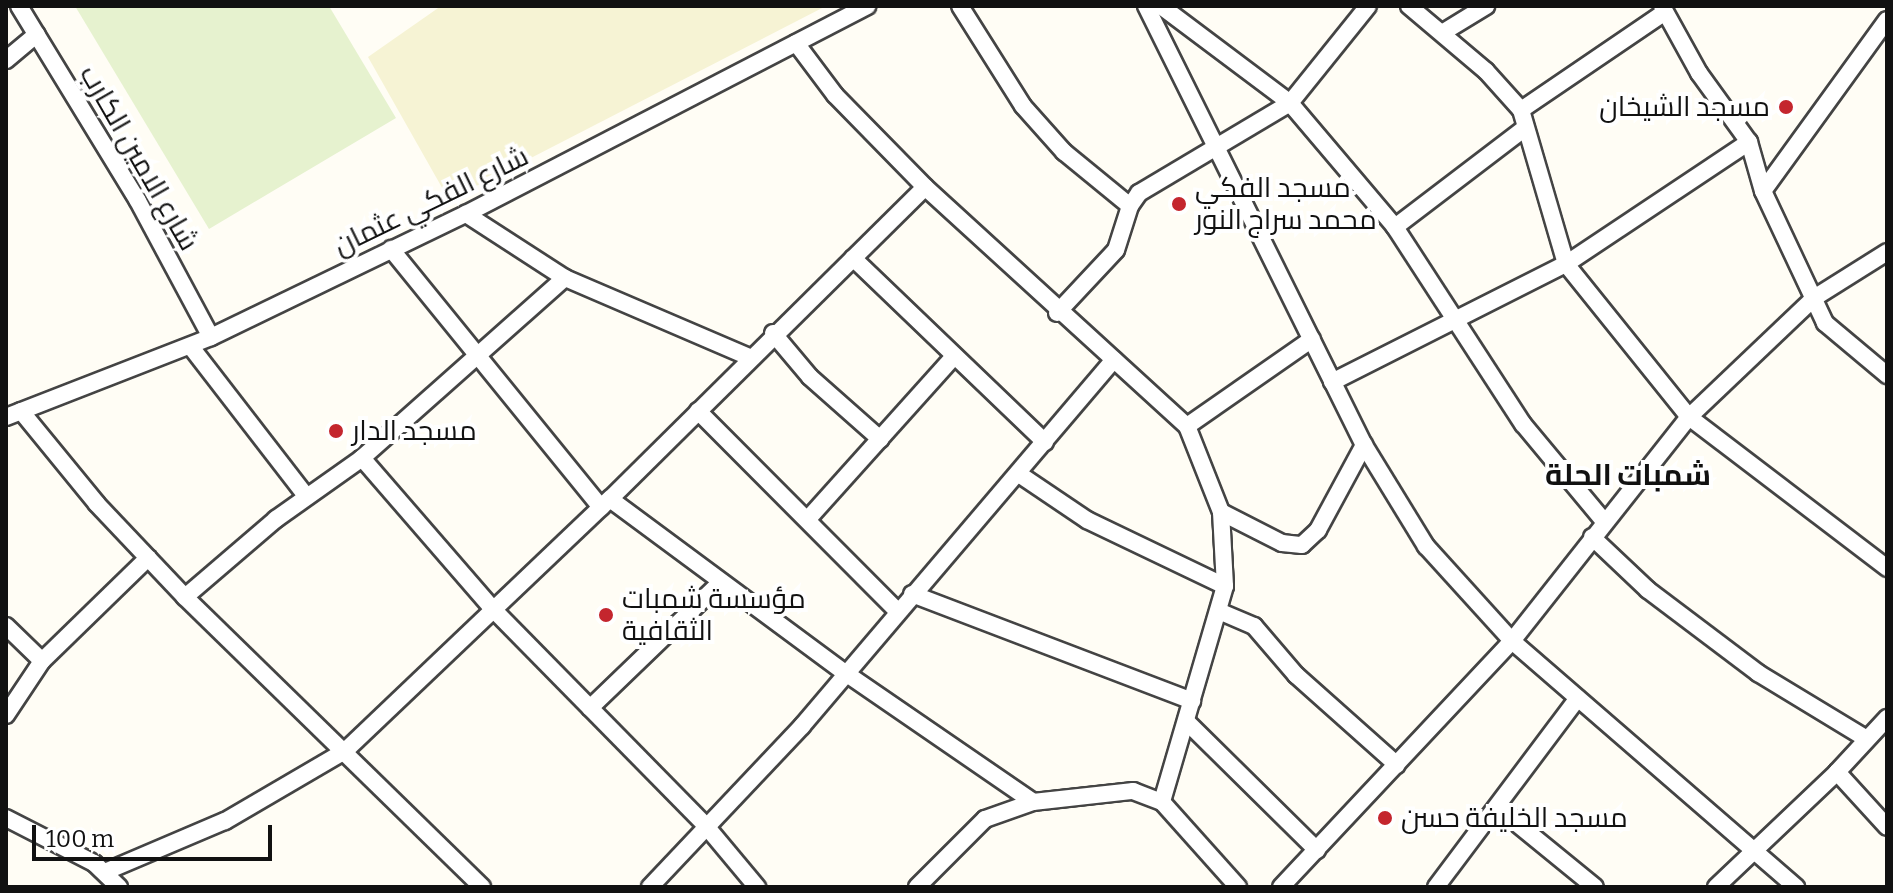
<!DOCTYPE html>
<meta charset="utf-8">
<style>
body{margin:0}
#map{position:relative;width:1893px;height:893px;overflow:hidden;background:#fffdf5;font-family:Bitter,Cairo,serif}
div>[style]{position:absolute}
.farmland>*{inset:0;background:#f6f3d4}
.pitch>*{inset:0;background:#e6f2cf}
.roads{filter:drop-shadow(2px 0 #444) drop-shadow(-2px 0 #444) drop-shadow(0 2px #444) drop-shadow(0 -2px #444)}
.minor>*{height:16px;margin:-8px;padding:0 8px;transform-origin:8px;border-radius:8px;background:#fff}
.dots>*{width:22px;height:22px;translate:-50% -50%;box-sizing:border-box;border:4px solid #fff;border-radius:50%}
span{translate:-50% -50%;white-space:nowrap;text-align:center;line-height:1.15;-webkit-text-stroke:8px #fff;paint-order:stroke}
.poi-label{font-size:28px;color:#111}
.right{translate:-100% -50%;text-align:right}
.left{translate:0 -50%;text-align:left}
.street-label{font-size:28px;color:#111}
.neighbourhood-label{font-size:30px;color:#111;font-weight:700}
.frame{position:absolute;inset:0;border:8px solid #111;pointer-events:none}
.scale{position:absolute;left:32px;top:825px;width:240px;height:36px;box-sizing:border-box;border:4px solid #111;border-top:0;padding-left:10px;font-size:24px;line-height:28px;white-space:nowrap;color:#111;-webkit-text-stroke:6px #fff;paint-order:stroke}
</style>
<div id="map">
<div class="farmland">
<div style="clip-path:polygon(441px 6px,826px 6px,449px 200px,368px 57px)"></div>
</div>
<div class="pitch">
<div style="clip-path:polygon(75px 6px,329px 6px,396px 118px,209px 229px)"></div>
</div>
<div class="roads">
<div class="minor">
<div style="left:19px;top:6px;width:228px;rotate:58.6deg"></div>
<div style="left:138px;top:201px;width:154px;rotate:61.8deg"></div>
<div style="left:960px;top:6px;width:118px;rotate:57.8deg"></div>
<div style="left:1023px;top:106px;width:62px;rotate:48.3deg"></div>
<div style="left:1064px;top:152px;width:85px;rotate:39.3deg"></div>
<div style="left:1146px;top:6px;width:490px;rotate:63.6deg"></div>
<div style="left:1364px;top:445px;width:119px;rotate:58.5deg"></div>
<div style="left:1426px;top:546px;width:128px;rotate:47.8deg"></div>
<div style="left:1512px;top:641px;width:376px;rotate:40.9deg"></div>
<div style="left:1161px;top:6px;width:161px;rotate:36.9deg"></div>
<div style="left:1290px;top:103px;width:162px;rotate:49.7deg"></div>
<div style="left:1395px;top:227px;width:235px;rotate:57deg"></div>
<div style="left:1523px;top:424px;width:125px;rotate:50.2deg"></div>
<div style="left:1409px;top:6px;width:101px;rotate:40.2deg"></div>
<div style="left:1486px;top:71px;width:52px;rotate:48.1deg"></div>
<div style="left:1521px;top:110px;width:160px;rotate:73.7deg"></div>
<div style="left:1566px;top:264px;width:196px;rotate:51.2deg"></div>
<div style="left:1689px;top:417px;width:249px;rotate:37.3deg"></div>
<div style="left:1662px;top:6px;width:77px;rotate:61.1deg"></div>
<div style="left:1699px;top:73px;width:85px;rotate:54.1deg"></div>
<div style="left:1749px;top:142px;width:51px;rotate:74.1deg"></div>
<div style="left:1763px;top:191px;width:146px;rotate:64.8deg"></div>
<div style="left:1825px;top:323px;width:81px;rotate:40deg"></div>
<div style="left:1442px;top:33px;width:52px;rotate:-31.5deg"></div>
<div style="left:796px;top:43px;width:65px;rotate:53.1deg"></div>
<div style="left:835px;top:95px;width:129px;rotate:45.6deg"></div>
<div style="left:925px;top:187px;width:355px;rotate:42.4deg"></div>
<div style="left:1187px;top:426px;width:92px;rotate:68.4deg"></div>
<div style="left:1221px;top:512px;width:74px;rotate:86.9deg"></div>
<div style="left:1225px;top:586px;width:225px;rotate:106.3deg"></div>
<div style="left:6px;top:60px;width:40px;rotate:-40deg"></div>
<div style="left:1521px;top:110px;width:174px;rotate:-34.2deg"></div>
<div style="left:1763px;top:191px;width:211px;rotate:-54.1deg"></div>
<div style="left:466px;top:214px;width:118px;rotate:32.9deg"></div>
<div style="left:565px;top:278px;width:200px;rotate:23.2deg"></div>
<div style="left:1395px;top:227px;width:163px;rotate:-37.3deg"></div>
<div style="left:391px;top:249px;width:333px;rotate:50.9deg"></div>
<div style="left:853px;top:258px;width:266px;rotate:43.8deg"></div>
<div style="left:1057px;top:313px;width:86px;rotate:-46.9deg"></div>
<div style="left:1116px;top:250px;width:46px;rotate:-72.3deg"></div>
<div style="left:1130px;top:206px;width:16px;rotate:-55deg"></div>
<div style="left:1139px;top:193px;width:176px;rotate:-30.8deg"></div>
<div style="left:1290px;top:103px;width:124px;rotate:-51.2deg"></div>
<div style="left:773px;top:333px;width:57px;rotate:49.9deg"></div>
<div style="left:810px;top:377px;width:94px;rotate:41.5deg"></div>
<div style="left:191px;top:347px;width:188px;rotate:52.3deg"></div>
<div style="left:1332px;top:382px;width:262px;rotate:-26.8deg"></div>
<div style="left:1566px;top:264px;width:220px;rotate:-33.7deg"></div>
<div style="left:21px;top:411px;width:120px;rotate:50.7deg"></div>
<div style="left:97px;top:504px;width:128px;rotate:46.6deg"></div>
<div style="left:185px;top:597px;width:415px;rotate:44.3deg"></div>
<div style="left:698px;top:411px;width:282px;rotate:45.1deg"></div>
<div style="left:6px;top:417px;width:220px;rotate:-21.3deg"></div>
<div style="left:211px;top:337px;width:283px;rotate:-25.8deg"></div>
<div style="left:466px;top:214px;width:452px;rotate:-27.4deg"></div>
<div style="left:1187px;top:426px;width:152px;rotate:-34.8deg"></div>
<div style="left:362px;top:458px;width:198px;rotate:49.1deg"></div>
<div style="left:492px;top:608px;width:305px;rotate:45.5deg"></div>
<div style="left:706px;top:826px;width:80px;rotate:50.1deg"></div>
<div style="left:1019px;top:474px;width:82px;rotate:34.1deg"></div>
<div style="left:1087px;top:520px;width:153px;rotate:25.6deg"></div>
<div style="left:610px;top:499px;width:291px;rotate:36.5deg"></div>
<div style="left:844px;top:672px;width:229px;rotate:34.5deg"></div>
<div style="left:1221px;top:512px;width:68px;rotate:26.9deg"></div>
<div style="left:1282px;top:543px;width:20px;rotate:6deg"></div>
<div style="left:1302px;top:545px;width:22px;rotate:-43deg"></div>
<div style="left:1318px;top:530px;width:97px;rotate:-61.6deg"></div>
<div style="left:808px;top:519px;width:219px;rotate:-48.1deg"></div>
<div style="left:1592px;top:537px;width:77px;rotate:43.4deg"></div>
<div style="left:1648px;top:590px;width:138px;rotate:37deg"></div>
<div style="left:1758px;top:673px;width:127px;rotate:31.2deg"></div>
<div style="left:912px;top:594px;width:300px;rotate:20.9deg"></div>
<div style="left:185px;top:597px;width:120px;rotate:-40.6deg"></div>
<div style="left:276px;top:519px;width:105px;rotate:-35.3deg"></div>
<div style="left:362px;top:458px;width:271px;rotate:-41.6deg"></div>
<div style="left:1221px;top:612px;width:36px;rotate:23deg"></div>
<div style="left:1254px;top:626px;width:65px;rotate:49.4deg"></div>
<div style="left:1296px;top:675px;width:135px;rotate:41.7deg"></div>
<div style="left:6px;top:626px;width:50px;rotate:44.2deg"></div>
<div style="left:590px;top:708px;width:182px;rotate:-43.9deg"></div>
<div style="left:6px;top:715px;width:65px;rotate:-56.3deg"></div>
<div style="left:42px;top:661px;width:148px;rotate:-44.2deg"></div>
<div style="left:1186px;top:721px;width:184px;rotate:44.6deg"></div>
<div style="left:1837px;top:772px;width:74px;rotate:47.7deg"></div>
<div style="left:1498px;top:808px;width:125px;rotate:39.2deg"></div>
<div style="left:6px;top:818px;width:99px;rotate:27.1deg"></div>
<div style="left:94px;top:863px;width:35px;rotate:44deg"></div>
<div style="left:107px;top:871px;width:128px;rotate:-23deg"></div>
<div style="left:225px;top:821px;width:139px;rotate:-30.3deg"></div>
<div style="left:345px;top:751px;width:366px;rotate:-43.6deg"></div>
<div style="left:610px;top:499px;width:443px;rotate:-44.7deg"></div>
<div style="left:650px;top:887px;width:221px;rotate:-46.6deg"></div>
<div style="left:802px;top:726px;width:481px;rotate:-49.6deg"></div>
<div style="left:917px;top:887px;width:96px;rotate:-45deg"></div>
<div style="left:985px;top:819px;width:51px;rotate:-19.5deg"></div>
<div style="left:1033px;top:802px;width:101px;rotate:-6.3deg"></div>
<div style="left:1133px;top:791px;width:31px;rotate:21deg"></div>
<div style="left:1162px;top:802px;width:114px;rotate:48.2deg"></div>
<div style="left:1281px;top:887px;width:337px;rotate:-46.8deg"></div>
<div style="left:1512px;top:641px;width:285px;rotate:-51.7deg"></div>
<div style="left:1689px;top:417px;width:173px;rotate:-43.6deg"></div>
<div style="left:1814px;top:298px;width:86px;rotate:-32.2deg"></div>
<div style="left:1436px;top:887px;width:236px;rotate:-53.1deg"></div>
<div style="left:1716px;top:887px;width:167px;rotate:-43.5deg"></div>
<div style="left:1837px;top:772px;width:74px;rotate:-47.2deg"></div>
</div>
</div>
<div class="dots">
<div style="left:1786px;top:107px;background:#c4262e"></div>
<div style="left:1179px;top:204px;background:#c4262e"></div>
<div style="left:336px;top:431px;background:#c4262e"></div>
<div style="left:606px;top:615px;background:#c4262e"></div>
<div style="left:1385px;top:818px;background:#c4262e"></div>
</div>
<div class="poi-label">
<span class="right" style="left:1770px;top:107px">مسجد الشيخان</span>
<span class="left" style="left:1195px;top:204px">مسجد الفكي<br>محمد سراج النور</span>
<span class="left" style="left:352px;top:431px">مسجد الدار</span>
<span class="left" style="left:622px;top:615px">مؤسسة شمبات<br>الثقافية</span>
<span class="left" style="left:1401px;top:818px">مسجد الخليفة حسن</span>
</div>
<div class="street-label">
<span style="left:139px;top:158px;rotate:60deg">شارع الامين الكارب</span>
<span style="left:431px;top:201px;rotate:-26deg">شارع الفكي عثمان</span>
</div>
<div class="neighbourhood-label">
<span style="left:1628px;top:475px">شمبات الحلة</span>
</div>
<div class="frame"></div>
<div class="scale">100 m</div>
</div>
